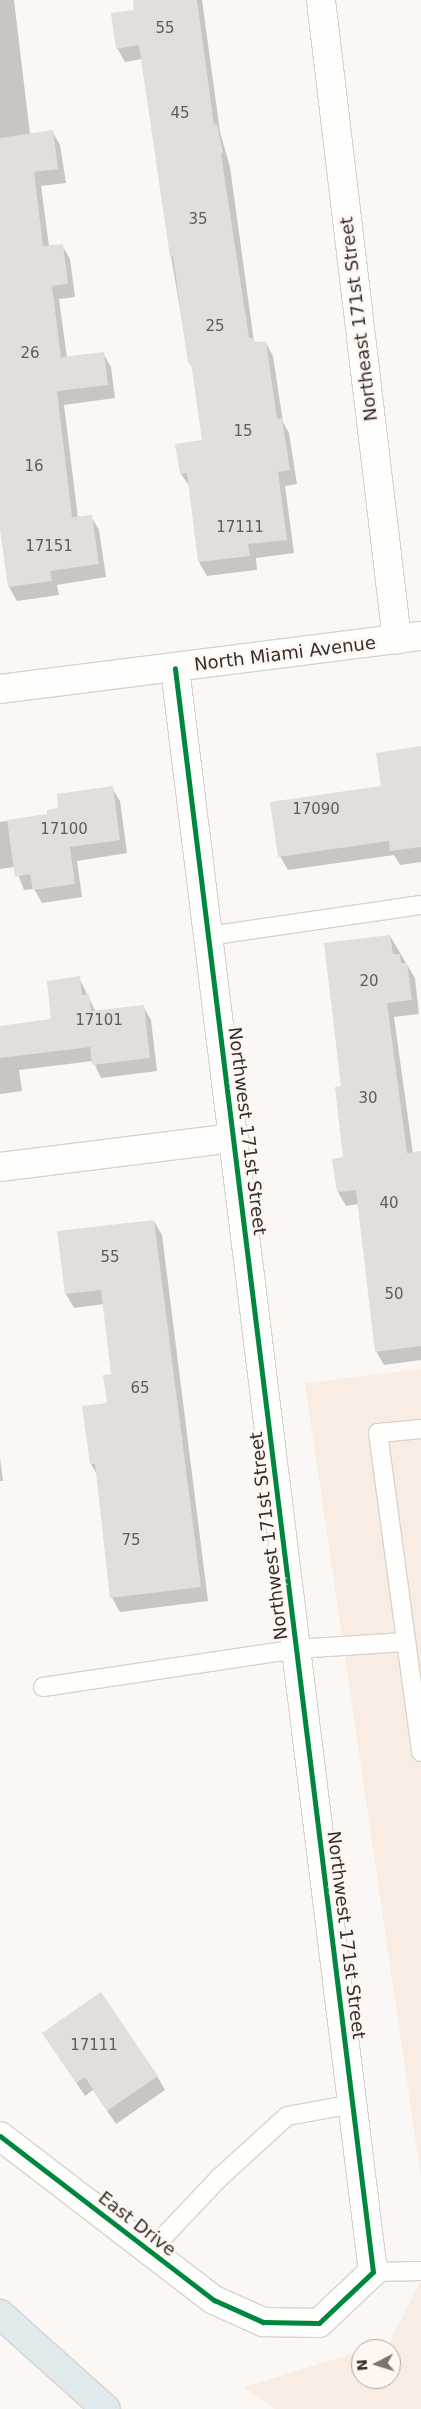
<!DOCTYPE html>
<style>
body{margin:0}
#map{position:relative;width:421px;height:2409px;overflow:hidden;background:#faf7f4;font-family:"DejaVu Sans",sans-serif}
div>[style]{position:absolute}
.built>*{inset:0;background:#f8ece3}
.shadow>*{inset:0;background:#0003}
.building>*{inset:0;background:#e2ded9}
.roads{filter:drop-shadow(1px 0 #d8d3cf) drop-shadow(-1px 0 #d8d3cf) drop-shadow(0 1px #d8d3cf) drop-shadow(0 -1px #d8d3cf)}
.lane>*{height:18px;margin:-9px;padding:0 9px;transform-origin:9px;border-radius:9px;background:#fefefd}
.street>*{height:28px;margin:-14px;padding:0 14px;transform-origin:14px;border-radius:14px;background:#fefefd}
.highway>*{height:28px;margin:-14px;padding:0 14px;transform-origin:14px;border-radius:14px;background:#e0e9ec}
.cycleway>*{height:5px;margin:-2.5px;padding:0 2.5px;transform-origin:2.5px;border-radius:2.5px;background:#00873e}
span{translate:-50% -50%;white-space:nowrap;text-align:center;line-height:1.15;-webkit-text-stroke:5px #fdf6f1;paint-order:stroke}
.number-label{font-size:15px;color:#615b57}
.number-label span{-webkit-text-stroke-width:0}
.street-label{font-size:18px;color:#352e2a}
.north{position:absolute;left:351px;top:2339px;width:50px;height:50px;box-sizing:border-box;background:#fdf6f1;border:1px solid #ada6a1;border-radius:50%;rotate:265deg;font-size:14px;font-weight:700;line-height:20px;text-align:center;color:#352e2a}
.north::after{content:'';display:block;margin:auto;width:18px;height:22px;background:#7a7471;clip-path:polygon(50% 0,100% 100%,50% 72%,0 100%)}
</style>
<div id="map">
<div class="built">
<div style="clip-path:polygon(421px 1369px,421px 2177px,305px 1383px)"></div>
<div style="clip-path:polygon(421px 2281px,421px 2409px,275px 2409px,244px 2387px,361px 2351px,361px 2379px,391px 2379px,391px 2349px,369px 2349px,389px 2343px)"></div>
</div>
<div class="shadow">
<div style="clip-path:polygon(0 0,14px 0,30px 134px,52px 131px,60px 145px,66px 183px,41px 186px,49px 246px,62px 245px,70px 259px,75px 297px,59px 299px,67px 358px,103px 353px,111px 367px,115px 398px,64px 405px,78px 518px,91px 516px,99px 530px,106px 577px,57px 585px,59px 595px,17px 601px,9px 587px,0 521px)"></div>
<div style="clip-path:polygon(134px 0,202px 0,220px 132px,230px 167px,254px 342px,266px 343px,273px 356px,283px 422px,289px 433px,297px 484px,285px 486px,294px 553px,256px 558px,257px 570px,207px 576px,199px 562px,190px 487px,181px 474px,204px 441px,194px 370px,189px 362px,171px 256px,142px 59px,125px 62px,117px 48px,135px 11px)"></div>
<div style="clip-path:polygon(421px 748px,421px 862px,400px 865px,394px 855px,288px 870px,280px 856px,383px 788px)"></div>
<div style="clip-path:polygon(112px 788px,120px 801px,127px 853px,77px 861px,82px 897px,42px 903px,34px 889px,24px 890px,15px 867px,0 869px,0 822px,48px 815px)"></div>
<div style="clip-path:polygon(390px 936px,415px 978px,419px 1014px,394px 1017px,413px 1154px,421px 1153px,421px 1360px,384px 1365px,376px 1351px,359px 1204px,346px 1206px,338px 1192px,334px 1160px,345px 1158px,342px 1087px)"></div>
<div style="clip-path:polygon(79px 978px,96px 1012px,143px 1006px,151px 1020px,157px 1071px,101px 1078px,93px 1061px,19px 1070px,22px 1091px,0 1094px,0 1027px,52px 1020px)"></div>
<div style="clip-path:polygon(154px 1221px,162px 1235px,208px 1601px,120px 1612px,112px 1598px,98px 1476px,91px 1464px,84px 1407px,108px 1405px,112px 1375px,104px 1304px,74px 1308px,66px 1294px)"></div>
<div style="clip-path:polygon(0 1458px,3px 1481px,0 1481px)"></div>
<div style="clip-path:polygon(44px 2033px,157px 2076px,165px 2090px,116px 2124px,93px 2090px,85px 2096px)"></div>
</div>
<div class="building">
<div style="clip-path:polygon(133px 0,197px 0,214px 125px,217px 124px,223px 153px,221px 154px,249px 338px,253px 338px,254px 343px,266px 341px,277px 419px,282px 418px,290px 470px,278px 472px,287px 540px,248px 544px,250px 556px,198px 562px,187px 473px,180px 474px,175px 444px,202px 440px,191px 362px,188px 363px,173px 256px,170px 257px,139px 45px,116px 49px,111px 13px,134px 10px)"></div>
<div style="clip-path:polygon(53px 130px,58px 169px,34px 172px,43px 246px,63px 244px,68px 284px,52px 286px,61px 357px,104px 352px,108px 385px,57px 391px,72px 517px,92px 515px,99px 564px,50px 571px,52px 581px,8px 587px,0 530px,0 138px)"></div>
<div style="clip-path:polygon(421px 746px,421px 847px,390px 851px,389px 841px,278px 857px,270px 802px,381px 786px,376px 753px)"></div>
<div style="clip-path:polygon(113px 786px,120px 840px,70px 847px,75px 884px,33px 890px,30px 874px,15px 877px,7px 820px,47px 814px,47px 810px,58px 808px,57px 794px)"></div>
<div style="clip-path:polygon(390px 935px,393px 954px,400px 954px,401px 963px,407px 963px,412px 1000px,387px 1003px,407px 1153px,421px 1151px,421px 1346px,375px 1352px,356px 1190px,337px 1192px,332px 1159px,343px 1157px,335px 1087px,341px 1086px,324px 943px)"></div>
<div style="clip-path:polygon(80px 976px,82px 995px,89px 994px,91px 1011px,144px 1005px,150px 1058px,92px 1065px,90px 1047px,0 1058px,0 1026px,51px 1019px,47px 981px)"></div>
<div style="clip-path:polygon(154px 1220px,201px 1587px,110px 1598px,95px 1464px,90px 1464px,82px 1406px,107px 1403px,103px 1375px,111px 1374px,101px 1290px,65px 1294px,57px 1231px)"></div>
<div style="clip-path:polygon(101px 1992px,158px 2076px,107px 2111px,85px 2077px,76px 2083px,42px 2033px)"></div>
</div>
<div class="roads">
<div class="lane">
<div style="left:208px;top:936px;width:215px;rotate:-8.3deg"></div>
<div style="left:421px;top:1429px;width:43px;rotate:174.7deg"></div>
<div style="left:378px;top:1433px;width:322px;rotate:82.3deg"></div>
<div style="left:43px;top:1687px;width:256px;rotate:-8.5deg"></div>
<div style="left:296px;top:1649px;width:109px;rotate:-3.7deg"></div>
<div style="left:150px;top:2251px;width:99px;rotate:-46.6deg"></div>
<div style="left:218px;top:2179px;width:93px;rotate:-42.4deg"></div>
<div style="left:287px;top:2116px;width:67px;rotate:-10.3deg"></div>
<div style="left:373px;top:2272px;width:48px;rotate:-1.2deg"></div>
</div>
<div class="street">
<div style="left:321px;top:0;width:644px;rotate:83.22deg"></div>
<div style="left:0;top:689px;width:424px;rotate:-7.2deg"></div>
<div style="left:0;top:1167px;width:236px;rotate:-7.1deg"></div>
<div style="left:0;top:2136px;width:270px;rotate:37.5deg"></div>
<div style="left:214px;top:2300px;width:54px;rotate:24.2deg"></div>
<div style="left:263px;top:2322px;width:56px;rotate:1deg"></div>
<div style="left:319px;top:2323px;width:74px;rotate:-43.4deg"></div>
<div style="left:373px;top:2272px;width:1616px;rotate:-97.04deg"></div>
</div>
<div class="highway">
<div style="left:0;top:2314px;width:142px;rotate:41.9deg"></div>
</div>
</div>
<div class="cycleway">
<div style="left:0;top:2136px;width:270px;rotate:37.5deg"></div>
<div style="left:214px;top:2300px;width:54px;rotate:24.2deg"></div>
<div style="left:263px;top:2322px;width:56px;rotate:1deg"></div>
<div style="left:319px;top:2323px;width:74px;rotate:-43.4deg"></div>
<div style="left:373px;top:2272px;width:1616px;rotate:-97.04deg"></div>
</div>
<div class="number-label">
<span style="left:165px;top:29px">55</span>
<span style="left:180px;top:114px">45</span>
<span style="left:198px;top:220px">35</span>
<span style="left:215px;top:327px">25</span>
<span style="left:30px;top:354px">26</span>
<span style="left:243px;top:432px">15</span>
<span style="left:34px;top:467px">16</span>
<span style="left:240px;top:528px">17111</span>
<span style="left:49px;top:547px">17151</span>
<span style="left:316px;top:810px">17090</span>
<span style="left:64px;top:830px">17100</span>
<span style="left:369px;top:982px">20</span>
<span style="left:99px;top:1021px">17101</span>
<span style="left:368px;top:1099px">30</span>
<span style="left:389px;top:1204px">40</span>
<span style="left:110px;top:1258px">55</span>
<span style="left:394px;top:1295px">50</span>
<span style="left:140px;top:1389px">65</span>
<span style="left:131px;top:1541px">75</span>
<span style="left:94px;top:2046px">17111</span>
</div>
<div class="street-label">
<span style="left:359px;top:319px;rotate:-97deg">Northeast 171st Street</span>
<span style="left:285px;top:654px;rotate:-7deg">North Miami Avenue</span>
<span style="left:247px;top:1131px;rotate:83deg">Northwest 171st Street</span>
<span style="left:269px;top:1536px;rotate:-97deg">Northwest 171st Street</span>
<span style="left:346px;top:1935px;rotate:83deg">Northwest 171st Street</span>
<span style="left:137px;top:2224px;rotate:38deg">East Drive</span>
</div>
<div class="north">N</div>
</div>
